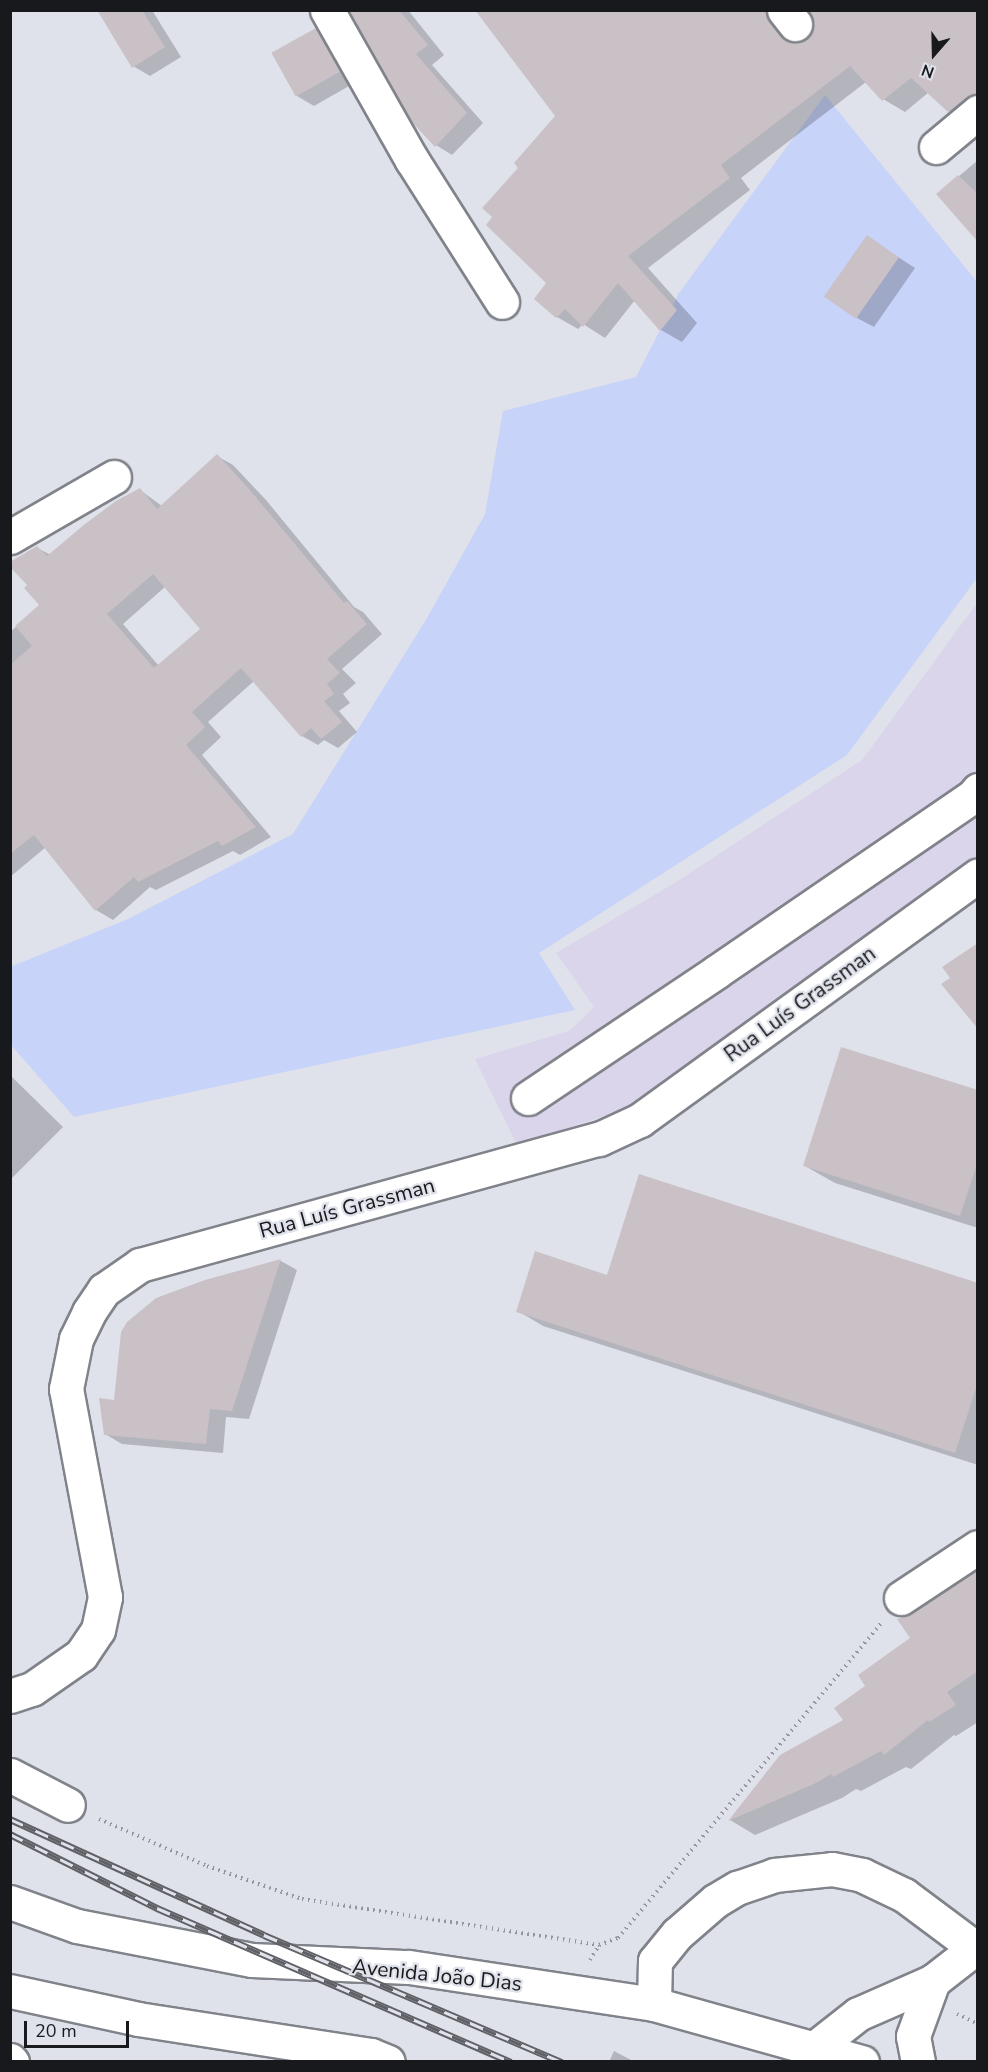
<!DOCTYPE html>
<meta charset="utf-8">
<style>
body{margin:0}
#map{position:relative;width:988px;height:2072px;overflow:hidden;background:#e0e2eb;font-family:"Nunito Sans",sans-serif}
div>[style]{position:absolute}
.industrial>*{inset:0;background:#dbd5eb}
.green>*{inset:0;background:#c7d3f8}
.shadow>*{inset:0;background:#0003}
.building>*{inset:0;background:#cac1c6;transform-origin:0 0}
.path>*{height:4px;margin-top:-2px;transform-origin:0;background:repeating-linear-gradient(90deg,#95969d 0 1.5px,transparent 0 6px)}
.roads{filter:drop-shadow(2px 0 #80838a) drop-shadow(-2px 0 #80838a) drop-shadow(0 2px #80838a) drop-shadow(0 -2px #80838a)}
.minor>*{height:33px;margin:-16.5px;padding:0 16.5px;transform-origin:16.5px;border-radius:16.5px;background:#fff}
.major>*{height:33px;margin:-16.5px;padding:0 16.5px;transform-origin:16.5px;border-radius:16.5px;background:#fff}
.rail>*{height:7px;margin-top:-3.5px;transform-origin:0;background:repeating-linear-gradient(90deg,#e0e2eb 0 14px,#606166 0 28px);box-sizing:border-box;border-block:2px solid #606166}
span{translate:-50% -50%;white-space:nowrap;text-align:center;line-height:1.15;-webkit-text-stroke:4.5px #e0e2eb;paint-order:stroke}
.street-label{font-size:21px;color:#18191c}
.frame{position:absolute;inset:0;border:12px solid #18191c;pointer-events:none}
.north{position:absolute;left:904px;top:24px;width:60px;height:60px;-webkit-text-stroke:4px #e0e2eb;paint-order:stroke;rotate:200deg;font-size:16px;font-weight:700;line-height:24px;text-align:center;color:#18191c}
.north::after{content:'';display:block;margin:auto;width:21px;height:27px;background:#18191c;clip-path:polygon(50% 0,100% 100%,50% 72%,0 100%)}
.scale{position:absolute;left:24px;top:2021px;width:105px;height:27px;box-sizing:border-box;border:3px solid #18191c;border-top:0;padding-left:8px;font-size:18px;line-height:21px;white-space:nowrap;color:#18191c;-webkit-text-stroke:4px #e0e2eb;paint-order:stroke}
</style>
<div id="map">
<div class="industrial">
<div style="clip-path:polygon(977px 603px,977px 856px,622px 1110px,517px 1145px,475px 1059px,569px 1031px,594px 1007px,556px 953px,676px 882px,862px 760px)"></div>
</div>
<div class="green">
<div style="clip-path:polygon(825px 95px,978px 283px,977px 578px,847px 755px,539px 953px,575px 1010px,74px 1117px,11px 1045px,10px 967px,128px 919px,293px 834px,427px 618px,485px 514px,503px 411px,636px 377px,679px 293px)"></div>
</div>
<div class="shadow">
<div style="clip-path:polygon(99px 10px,152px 10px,181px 57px,150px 76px,133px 66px)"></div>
<div style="clip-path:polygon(351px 10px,408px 10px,444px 55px,432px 65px,483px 123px,452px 155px,436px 145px)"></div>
<div style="clip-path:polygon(477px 10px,791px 10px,786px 25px,798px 44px,807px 40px,814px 32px,815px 22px,808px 10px,978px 10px,978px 118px,970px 124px,949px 111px,929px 92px,905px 112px,883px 99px,866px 82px,741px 178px,750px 190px,648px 268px,697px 323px,682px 342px,661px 330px,635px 300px,605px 338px,583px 324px,578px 329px,557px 317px,536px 299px,548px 282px,520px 168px,557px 116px)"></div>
<div style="clip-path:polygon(316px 30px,333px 40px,356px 82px,314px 106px,297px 96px)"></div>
<div style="clip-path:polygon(978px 160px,978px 240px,938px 194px)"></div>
<div style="clip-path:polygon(867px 237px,915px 268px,874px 327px,857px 318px)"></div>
<div style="clip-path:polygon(evenodd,217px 456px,233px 465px,266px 500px,354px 607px,363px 612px,382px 634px,342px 669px,356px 683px,343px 694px,350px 703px,339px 711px,357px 732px,338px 748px,324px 740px,318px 745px,302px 736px,254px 681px,208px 722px,221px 737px,202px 755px,271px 837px,240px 855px,233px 851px,156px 890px,150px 887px,113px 920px,96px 910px,46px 847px,10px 877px,10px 632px,42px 605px,29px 585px,37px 548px,51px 555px,140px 490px,162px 506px,217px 456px,166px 586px,202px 629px,159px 666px,123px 624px,166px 586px)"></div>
<div style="clip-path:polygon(10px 1075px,63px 1127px,10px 1180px)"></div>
<div style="clip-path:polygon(978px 1092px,978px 1228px,835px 1183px,805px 1166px)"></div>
<div style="clip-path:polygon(281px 1261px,297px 1270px,249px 1419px,226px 1417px,223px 1453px,122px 1444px,105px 1434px,115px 1402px,206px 1281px)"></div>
<div style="clip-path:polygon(608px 1276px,978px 1285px,978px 1465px,543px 1326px,518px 1311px)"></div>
<div style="clip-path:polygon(978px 1572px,978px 1722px,956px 1736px,954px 1735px,911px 1769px,906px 1767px,861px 1791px,856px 1789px,842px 1798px,755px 1835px,730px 1820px,781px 1756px,845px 1720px,867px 1686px,912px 1639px,912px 1615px)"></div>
<div style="clip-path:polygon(614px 2051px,635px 2062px,609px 2062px)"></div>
</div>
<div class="building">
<div style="clip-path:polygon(97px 10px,142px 10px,165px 47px,132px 68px)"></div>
<div style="clip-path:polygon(349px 10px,399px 10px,428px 45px,416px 54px,467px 113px,435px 147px,411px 121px)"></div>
<div style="clip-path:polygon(475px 10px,766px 10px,769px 21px,780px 36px,788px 41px,797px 43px,806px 39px,813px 30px,813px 21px,808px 10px,978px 10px,978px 94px,966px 98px,948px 112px,911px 78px,882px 101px,850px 66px,721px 165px,730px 178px,628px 256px,677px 310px,660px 331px,618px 283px,583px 327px,565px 309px,556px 318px,534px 299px,546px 283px,486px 225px,492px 217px,482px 208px,518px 168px,514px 163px,555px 116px)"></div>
<div style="left:316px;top:28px;width:50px;height:51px;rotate:61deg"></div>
<div style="clip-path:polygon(958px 175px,978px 194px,978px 242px,936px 194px)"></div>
<div style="left:867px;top:235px;width:39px;height:75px;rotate:35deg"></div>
<div style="clip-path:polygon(evenodd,217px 454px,249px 489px,344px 603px,347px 601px,367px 624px,327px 659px,340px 673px,327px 684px,334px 694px,324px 701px,342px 722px,321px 739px,311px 728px,301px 737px,241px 668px,192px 712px,205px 727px,186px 745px,256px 827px,222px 846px,218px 841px,138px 882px,134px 877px,95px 911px,34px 835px,10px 854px,10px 665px,32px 646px,15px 626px,39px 605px,24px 588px,27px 585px,10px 567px,10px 562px,37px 546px,47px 556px,85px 524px,116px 501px,140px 488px,157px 509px,217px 454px,153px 574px,200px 629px,154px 668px,107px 614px,153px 574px)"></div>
<div style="clip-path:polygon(978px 943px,978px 1029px,941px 984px,950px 978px,942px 967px)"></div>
<div style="clip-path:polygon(841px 1047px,978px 1090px,978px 1161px,960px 1216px,803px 1166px)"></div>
<div style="clip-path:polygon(639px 1174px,978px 1283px,978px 1382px,955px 1453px,516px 1312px,535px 1251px,607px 1275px)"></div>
<div style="clip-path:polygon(281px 1259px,232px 1411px,210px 1409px,206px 1444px,104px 1435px,99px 1398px,114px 1400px,121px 1332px,127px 1322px,156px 1298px,205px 1280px)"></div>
<div style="clip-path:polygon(978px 1570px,978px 1671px,947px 1692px,956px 1705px,929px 1722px,928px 1720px,884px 1755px,881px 1751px,833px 1777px,831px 1774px,816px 1783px,728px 1821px,780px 1755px,843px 1720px,834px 1708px,865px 1686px,858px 1675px,910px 1638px,897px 1619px,911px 1614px)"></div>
</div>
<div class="path">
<div style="left:99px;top:1819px;width:118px;rotate:23.5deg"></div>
<div style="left:207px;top:1866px;width:101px;rotate:19.2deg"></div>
<div style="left:302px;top:1899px;width:301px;rotate:8.8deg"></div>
<div style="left:599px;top:1945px;width:20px;rotate:-20deg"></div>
<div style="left:618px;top:1938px;width:410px;rotate:-50.1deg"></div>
<div style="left:590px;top:1960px;width:17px;rotate:-59deg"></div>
<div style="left:957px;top:2014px;width:23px;rotate:25deg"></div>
</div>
<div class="roads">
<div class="minor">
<div style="left:327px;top:10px;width:172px;rotate:60.5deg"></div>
<div style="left:412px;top:160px;width:168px;rotate:57.6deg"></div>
<div style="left:784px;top:10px;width:18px;rotate:52deg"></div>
<div style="left:936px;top:147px;width:55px;rotate:-39.8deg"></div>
<div style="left:10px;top:537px;width:120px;rotate:-30deg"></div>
<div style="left:528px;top:1098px;width:226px;rotate:-33.8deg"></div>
<div style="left:716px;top:972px;width:311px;rotate:-34.4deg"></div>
<div style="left:973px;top:796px;width:8px;rotate:-50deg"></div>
<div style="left:901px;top:1598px;width:92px;rotate:-33.5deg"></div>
<div style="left:10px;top:1696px;width:23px;rotate:-18deg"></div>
<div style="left:32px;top:1689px;width:60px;rotate:-34.8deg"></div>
<div style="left:81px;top:1655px;width:30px;rotate:-56deg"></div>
<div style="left:98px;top:1630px;width:34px;rotate:-78deg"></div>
<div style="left:105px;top:1597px;width:212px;rotate:-100.6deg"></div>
<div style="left:66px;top:1389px;width:51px;rotate:-78.7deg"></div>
<div style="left:76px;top:1339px;width:30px;rotate:-64deg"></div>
<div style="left:89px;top:1312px;width:27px;rotate:-56deg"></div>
<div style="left:104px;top:1290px;width:44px;rotate:-34.8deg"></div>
<div style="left:140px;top:1265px;width:476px;rotate:-15.4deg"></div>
<div style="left:599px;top:1139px;width:45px;rotate:-24.9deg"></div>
<div style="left:640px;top:1120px;width:417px;rotate:-35.9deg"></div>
<div style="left:10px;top:1775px;width:65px;rotate:27.3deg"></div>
<div style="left:10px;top:1991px;width:131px;rotate:12.3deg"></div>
<div style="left:138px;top:2019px;width:236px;rotate:8.8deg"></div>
<div style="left:371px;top:2055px;width:18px;rotate:22deg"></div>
<div style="left:654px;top:2004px;width:43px;rotate:-88.7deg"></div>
<div style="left:655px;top:1961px;width:35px;rotate:-51deg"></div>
<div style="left:677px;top:1934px;width:50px;rotate:-41deg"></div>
<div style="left:715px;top:1901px;width:26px;rotate:-31deg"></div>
<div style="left:737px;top:1888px;width:39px;rotate:-19deg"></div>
<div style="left:774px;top:1875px;width:58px;rotate:-5.9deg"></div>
<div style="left:832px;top:1869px;width:31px;rotate:11deg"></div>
<div style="left:862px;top:1875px;width:47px;rotate:25.5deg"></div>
<div style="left:904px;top:1895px;width:89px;rotate:36.7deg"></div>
<div style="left:816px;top:2047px;width:53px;rotate:-38.2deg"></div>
<div style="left:858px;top:2014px;width:82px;rotate:-23.7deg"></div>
<div style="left:933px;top:1981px;width:57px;rotate:-37.9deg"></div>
<div style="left:918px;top:2062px;width:26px;rotate:-101deg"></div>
<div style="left:913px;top:2036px;width:59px;rotate:-70deg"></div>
</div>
<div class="major">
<div style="left:10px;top:1902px;width:71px;rotate:19.7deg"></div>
<div style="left:77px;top:1926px;width:178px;rotate:11deg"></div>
<div style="left:252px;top:1960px;width:157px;rotate:2.6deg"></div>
<div style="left:409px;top:1967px;width:248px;rotate:8.6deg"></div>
<div style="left:654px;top:2004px;width:216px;rotate:15.6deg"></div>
<div style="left:10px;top:2060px;width:3px;rotate:45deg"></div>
</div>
</div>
<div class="rail">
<div style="left:10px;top:1819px;width:279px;rotate:24.5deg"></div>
<div style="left:264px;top:1935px;width:324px;rotate:23.1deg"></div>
<div style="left:10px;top:1834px;width:165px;rotate:26.7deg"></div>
<div style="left:157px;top:1908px;width:386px;rotate:23.5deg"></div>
</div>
<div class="street-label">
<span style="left:800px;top:1004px;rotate:-36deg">Rua Luís Grassman</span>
<span style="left:347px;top:1208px;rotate:-15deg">Rua Luís Grassman</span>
<span style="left:437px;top:1975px;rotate:6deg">Avenida João Dias</span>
</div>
<div class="frame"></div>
<div class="north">N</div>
<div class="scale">20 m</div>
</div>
